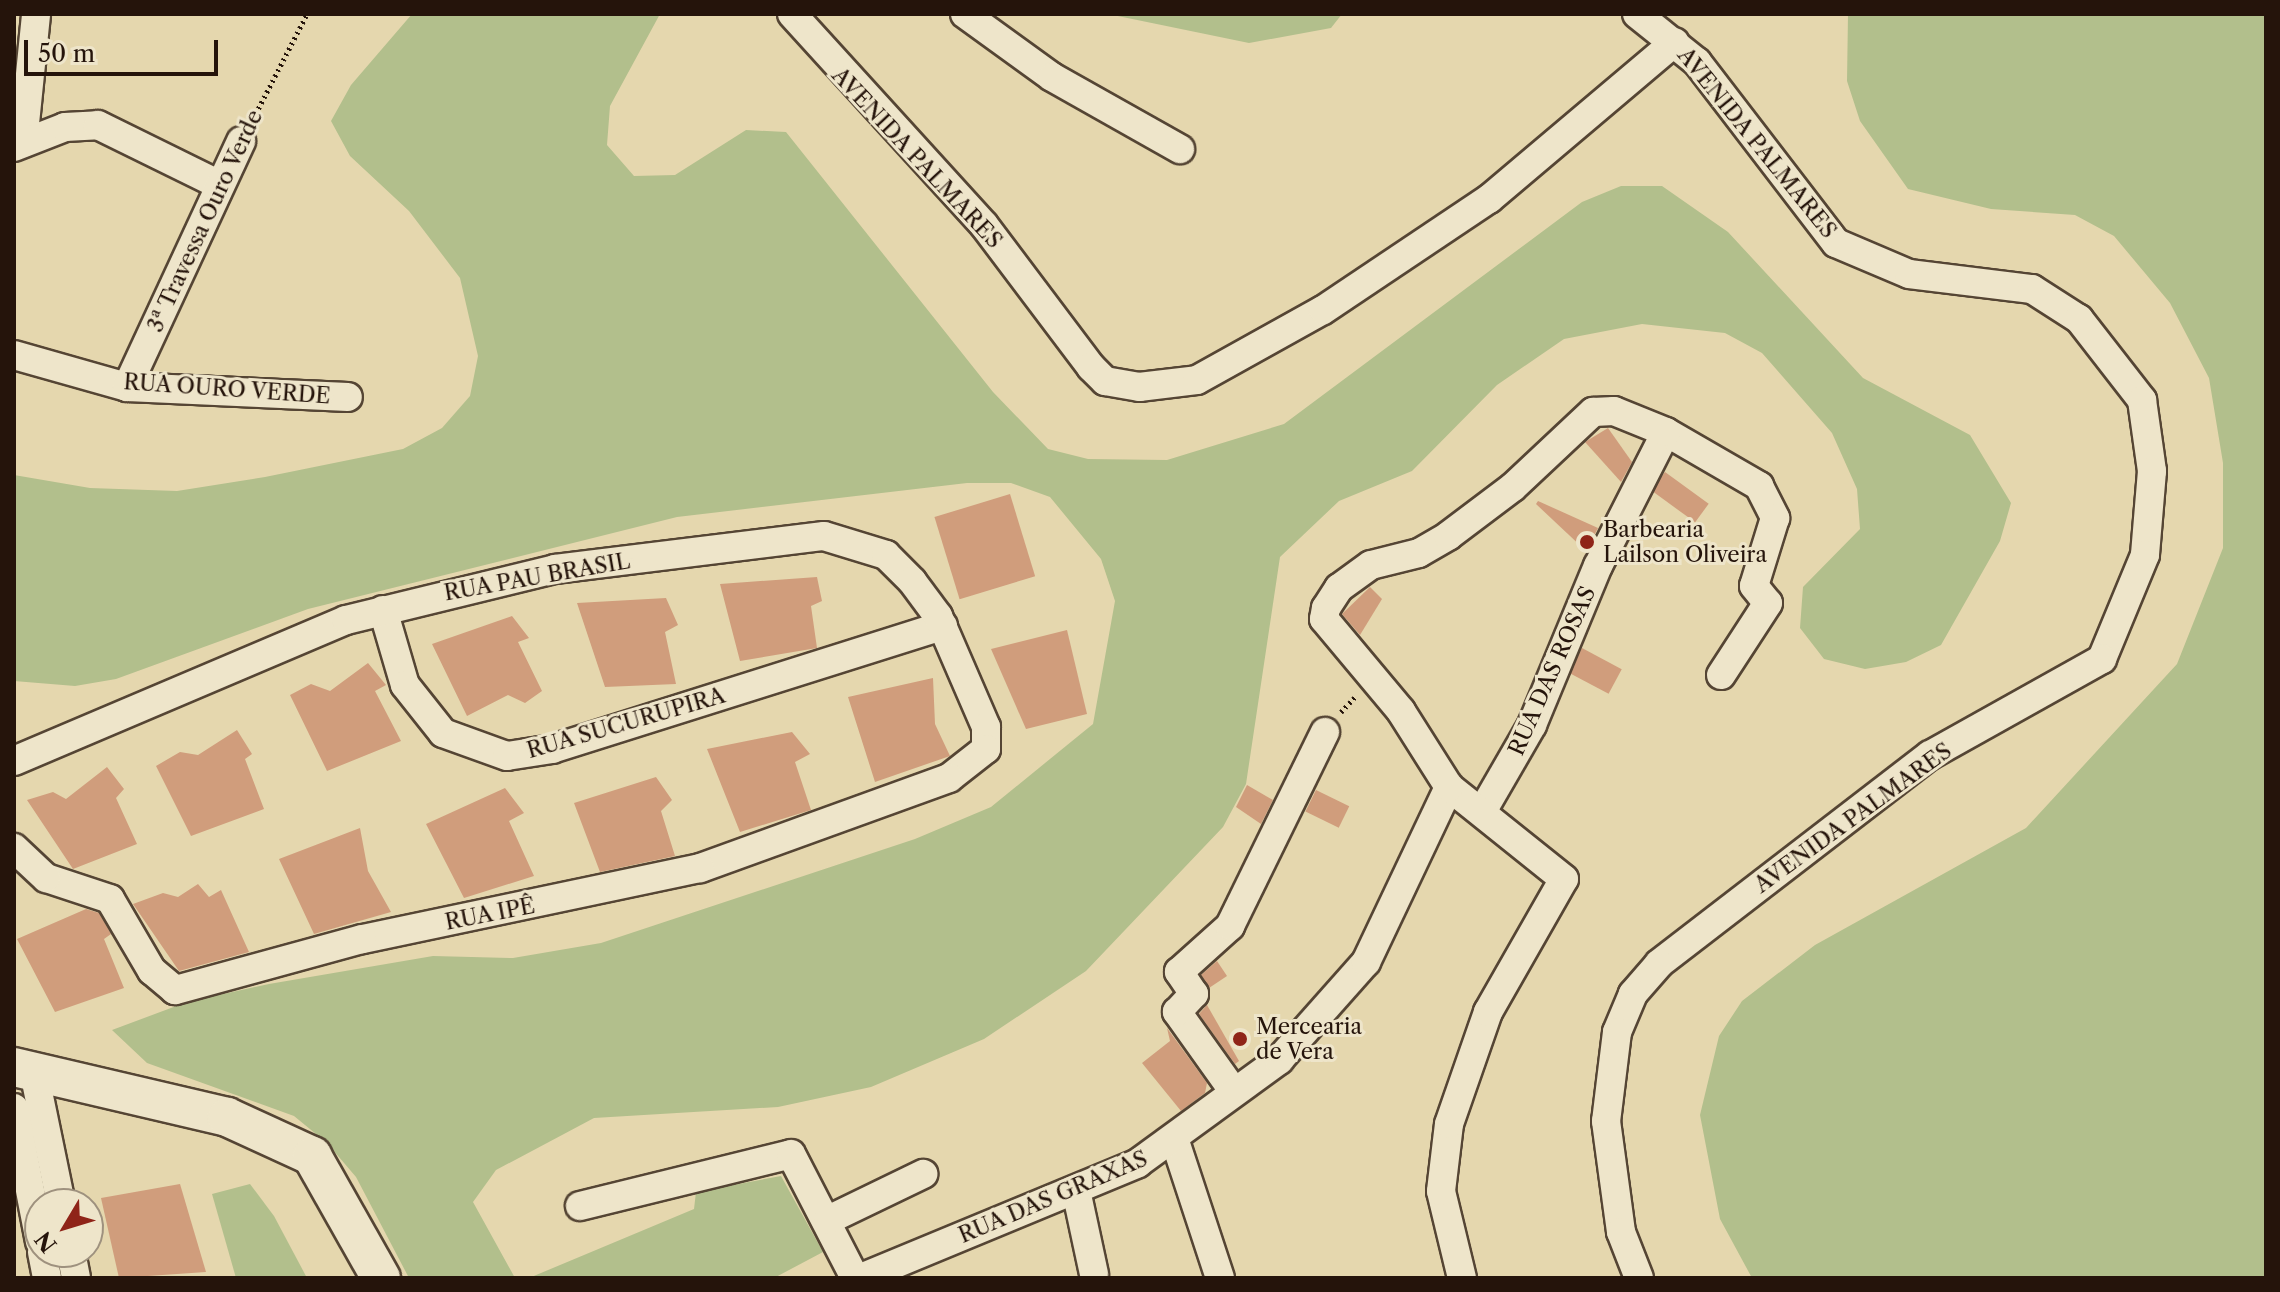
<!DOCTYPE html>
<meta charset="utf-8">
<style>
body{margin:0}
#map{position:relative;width:2280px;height:1292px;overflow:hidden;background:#e5d7ae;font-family:"Libre Caslon Text",serif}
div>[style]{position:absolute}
.green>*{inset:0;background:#b2bf8c}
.building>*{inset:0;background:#d09d7c;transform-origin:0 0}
.path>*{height:5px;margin-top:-2.5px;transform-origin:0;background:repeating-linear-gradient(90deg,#25140b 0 2px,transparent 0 6px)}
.roads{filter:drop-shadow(2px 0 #554534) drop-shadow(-2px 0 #554534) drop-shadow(0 2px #554534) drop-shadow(0 -2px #554534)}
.street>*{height:28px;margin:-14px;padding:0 14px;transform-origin:14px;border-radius:14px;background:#eee5ca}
.secondary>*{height:38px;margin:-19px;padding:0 19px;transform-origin:19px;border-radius:19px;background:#eee5ca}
.dots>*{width:22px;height:22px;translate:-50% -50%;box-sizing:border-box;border:4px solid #eee5ca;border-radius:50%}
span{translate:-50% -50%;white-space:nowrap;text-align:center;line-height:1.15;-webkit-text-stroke:6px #eee5ca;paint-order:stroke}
.street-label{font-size:22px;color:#25140b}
.poi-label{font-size:22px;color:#25140b}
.left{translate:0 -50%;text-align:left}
.frame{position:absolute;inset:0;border:16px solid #25140b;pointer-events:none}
.north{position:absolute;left:24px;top:1188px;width:80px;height:80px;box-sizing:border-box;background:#eee5ca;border:2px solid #9e917e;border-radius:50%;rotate:232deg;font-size:22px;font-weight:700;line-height:32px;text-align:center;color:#25140b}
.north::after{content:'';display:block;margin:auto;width:28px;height:36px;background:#8f2418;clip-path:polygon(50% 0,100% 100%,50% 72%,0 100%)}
.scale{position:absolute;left:24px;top:40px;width:194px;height:36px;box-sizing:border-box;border:4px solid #25140b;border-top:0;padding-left:10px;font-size:24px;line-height:28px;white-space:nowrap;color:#25140b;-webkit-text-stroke:6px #eee5ca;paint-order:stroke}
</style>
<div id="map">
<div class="green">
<div style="clip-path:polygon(412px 14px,660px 14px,610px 106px,607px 145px,634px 176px,675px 175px,746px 130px,786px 132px,993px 392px,1048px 449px,1088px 459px,1167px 460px,1284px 424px,1582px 202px,1621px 186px,1662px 186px,1728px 232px,1863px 378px,1970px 435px,2011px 503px,2000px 541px,1941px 645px,1906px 662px,1865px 669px,1824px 659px,1800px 628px,1803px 587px,1860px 529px,1857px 489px,1832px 433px,1762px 353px,1725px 333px,1642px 324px,1564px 339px,1497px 385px,1412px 471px,1339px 501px,1280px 557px,1246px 784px,1223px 827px,1086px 971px,984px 1039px,871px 1087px,778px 1107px,594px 1118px,496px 1170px,473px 1202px,515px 1278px,409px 1278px,356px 1177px,327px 1143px,294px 1116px,147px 1063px,112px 1030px,187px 1002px,269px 984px,433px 956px,513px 958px,601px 943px,915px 839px,991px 807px,1093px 724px,1115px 601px,1101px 559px,1050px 497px,1011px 483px,967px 483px,677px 517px,308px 609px,116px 679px,75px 686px,14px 681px,14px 475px,90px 488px,177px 491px,265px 477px,403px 449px,442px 428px,470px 396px,478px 356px,460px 278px,409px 211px,350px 156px,331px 121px,351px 85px)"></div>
<div style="clip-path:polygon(1108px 14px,1342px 14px,1331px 28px,1249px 43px)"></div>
<div style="clip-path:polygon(1848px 14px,2266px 14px,2266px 1278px,1752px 1278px,1720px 1219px,1700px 1115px,1719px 1036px,1742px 1001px,1815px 945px,2026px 828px,2177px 664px,2223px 548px,2223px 463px,2209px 378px,2170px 303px,2114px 236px,2075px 215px,1991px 209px,1908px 189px,1860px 121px,1847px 81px)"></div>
<div style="clip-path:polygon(781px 1176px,823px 1252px,774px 1278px,529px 1278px,694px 1209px,696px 1192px)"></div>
<div style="clip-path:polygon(250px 1184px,274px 1216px,307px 1278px,236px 1278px,212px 1194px)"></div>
</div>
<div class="building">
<div style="clip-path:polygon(1608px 428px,1632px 462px,1621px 482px,1585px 442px)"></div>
<div style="left:1665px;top:472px;width:54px;height:23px;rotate:36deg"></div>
<div style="left:1010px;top:494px;width:86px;height:79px;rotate:73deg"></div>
<div style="clip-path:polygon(1538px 501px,1598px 528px,1586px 551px,1536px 504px)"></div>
<div style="clip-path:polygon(817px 577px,822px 601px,811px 606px,817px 648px,740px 661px,720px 584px)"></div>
<div style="clip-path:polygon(1370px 587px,1382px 599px,1360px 635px,1342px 614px)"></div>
<div style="clip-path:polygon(666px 598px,678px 625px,665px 632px,676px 684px,605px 687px,577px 603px)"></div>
<div style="clip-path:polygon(512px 616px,529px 638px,518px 642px,542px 691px,525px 703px,508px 695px,467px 716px,432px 644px)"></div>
<div style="clip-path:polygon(1067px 630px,1087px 714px,1026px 729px,991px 649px)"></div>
<div style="left:1582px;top:648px;width:45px;height:28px;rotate:28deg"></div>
<div style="clip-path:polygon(368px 663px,386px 685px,375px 691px,401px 741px,327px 771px,290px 695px,311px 684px,330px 691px)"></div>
<div style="clip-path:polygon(933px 678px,935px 724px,950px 756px,875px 782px,848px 697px)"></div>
<div style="clip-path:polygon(237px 730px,252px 754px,245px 759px,264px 809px,191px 836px,156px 766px,180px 752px,198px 755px)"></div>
<div style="clip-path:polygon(792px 732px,810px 754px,795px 762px,811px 810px,740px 832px,707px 749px)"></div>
<div style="clip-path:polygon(107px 767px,124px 789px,116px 798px,137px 844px,73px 869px,27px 800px,53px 792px,66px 799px)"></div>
<div style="clip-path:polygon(656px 777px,672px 800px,661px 811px,675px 856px,600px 872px,574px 803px)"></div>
<div style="clip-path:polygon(1247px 785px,1273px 800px,1261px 824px,1236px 807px)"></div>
<div style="clip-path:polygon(505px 788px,524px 813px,509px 821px,534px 876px,464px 898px,426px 824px)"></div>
<div style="left:1316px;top:790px;width:37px;height:24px;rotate:26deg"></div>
<div style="clip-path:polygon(360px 828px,368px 871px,391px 912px,314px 934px,279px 859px)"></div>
<div style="clip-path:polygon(198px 884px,209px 897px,221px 890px,249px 952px,179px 971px,133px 904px,163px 893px,178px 897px)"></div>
<div style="clip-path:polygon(86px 909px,99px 913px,111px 934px,104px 939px,124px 988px,55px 1012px,17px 939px)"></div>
<div style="clip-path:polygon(1217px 961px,1227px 976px,1209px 988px,1201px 975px)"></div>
<div style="clip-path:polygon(1207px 1005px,1239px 1061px,1235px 1064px,1199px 1014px)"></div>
<div style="clip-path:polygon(1167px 1028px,1207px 1083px,1205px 1093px,1181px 1111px,1142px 1063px,1170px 1041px)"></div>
<div style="clip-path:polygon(180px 1184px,206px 1272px,119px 1278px,101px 1198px)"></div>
</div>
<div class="path">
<div style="left:253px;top:119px;width:118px;rotate:-62.8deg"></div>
<div style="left:1341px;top:712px;width:22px;rotate:-47deg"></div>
</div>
<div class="roads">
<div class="street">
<div style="left:792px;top:14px;width:285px;rotate:47.7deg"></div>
<div style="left:984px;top:225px;width:178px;rotate:53deg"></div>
<div style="left:1091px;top:367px;width:20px;rotate:45deg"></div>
<div style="left:1105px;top:381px;width:35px;rotate:10deg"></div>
<div style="left:1139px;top:387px;width:58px;rotate:-6.9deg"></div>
<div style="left:1197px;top:380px;width:144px;rotate:-29.1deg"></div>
<div style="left:1323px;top:310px;width:200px;rotate:-33.8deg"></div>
<div style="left:1489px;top:199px;width:243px;rotate:-40.2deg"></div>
<div style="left:965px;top:14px;width:107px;rotate:35.9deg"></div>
<div style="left:1052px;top:77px;width:147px;rotate:29.4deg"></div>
<div style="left:1637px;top:14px;width:77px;rotate:38.7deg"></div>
<div style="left:1697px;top:62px;width:228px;rotate:52.5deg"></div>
<div style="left:1836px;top:243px;width:79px;rotate:23deg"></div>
<div style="left:1909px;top:274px;width:124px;rotate:7deg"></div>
<div style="left:2032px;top:289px;width:56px;rotate:32.6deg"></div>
<div style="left:2079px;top:319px;width:103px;rotate:52.1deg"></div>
<div style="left:2142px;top:400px;width:72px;rotate:82deg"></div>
<div style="left:2152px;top:471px;width:84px;rotate:94.8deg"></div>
<div style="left:2145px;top:555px;width:113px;rotate:112.5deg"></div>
<div style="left:2102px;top:659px;width:197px;rotate:150.8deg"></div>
<div style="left:1930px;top:755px;width:342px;rotate:142.4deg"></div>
<div style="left:1659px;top:964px;width:40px;rotate:131deg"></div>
<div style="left:1633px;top:994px;width:41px;rotate:112.8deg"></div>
<div style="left:1617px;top:1032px;width:90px;rotate:97deg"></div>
<div style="left:1606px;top:1121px;width:112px;rotate:82.3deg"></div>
<div style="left:1621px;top:1232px;width:49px;rotate:68.6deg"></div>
<div style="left:23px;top:143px;width:130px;rotate:-84.2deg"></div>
<div style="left:14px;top:147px;width:55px;rotate:-21.4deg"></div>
<div style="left:65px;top:127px;width:33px;rotate:-3deg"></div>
<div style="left:98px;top:125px;width:136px;rotate:26.2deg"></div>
<div style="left:14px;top:355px;width:117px;rotate:15.8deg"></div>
<div style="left:127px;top:387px;width:221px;rotate:2.6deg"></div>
<div style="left:127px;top:387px;width:271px;rotate:-65.1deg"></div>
<div style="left:383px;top:610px;width:78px;rotate:73.7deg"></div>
<div style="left:405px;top:685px;width:61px;rotate:51.6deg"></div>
<div style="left:443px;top:733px;width:68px;rotate:19.8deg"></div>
<div style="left:507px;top:756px;width:46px;rotate:-8.8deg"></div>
<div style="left:552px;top:749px;width:410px;rotate:-17.5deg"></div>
<div style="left:14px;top:761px;width:361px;rotate:-23deg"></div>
<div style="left:346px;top:620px;width:215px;rotate:-13.7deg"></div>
<div style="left:555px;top:569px;width:271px;rotate:-7deg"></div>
<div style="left:824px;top:536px;width:65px;rotate:17deg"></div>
<div style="left:886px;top:555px;width:37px;rotate:45deg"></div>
<div style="left:912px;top:581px;width:44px;rotate:53.4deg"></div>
<div style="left:938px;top:616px;width:121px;rotate:66.6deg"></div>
<div style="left:986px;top:727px;width:22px;rotate:90deg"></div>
<div style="left:986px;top:749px;width:47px;rotate:141.9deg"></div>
<div style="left:949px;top:778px;width:265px;rotate:160.1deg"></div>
<div style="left:700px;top:868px;width:345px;rotate:168.1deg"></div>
<div style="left:362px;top:939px;width:194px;rotate:164.7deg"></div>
<div style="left:175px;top:990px;width:30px;rotate:-140deg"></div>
<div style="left:152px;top:971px;width:83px;rotate:-120.3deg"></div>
<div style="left:110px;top:899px;width:67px;rotate:-161.8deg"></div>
<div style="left:46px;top:878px;width:44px;rotate:-136.8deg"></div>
<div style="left:1483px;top:810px;width:98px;rotate:-60deg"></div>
<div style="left:1532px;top:725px;width:172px;rotate:-67.5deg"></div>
<div style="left:1598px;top:566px;width:150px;rotate:-63.1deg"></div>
<div style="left:1666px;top:432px;width:108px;rotate:30.1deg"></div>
<div style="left:1759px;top:486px;width:36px;rotate:63deg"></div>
<div style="left:1775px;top:518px;width:71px;rotate:107.2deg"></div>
<div style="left:1754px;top:586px;width:22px;rotate:51deg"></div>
<div style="left:1768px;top:603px;width:86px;rotate:123.1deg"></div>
<div style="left:34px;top:1072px;width:135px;rotate:78.4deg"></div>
<div style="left:1232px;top:1089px;width:95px;rotate:-125.5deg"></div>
<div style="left:1177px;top:1012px;width:25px;rotate:-47deg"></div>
<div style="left:1194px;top:994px;width:27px;rotate:-124deg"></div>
<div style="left:1179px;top:972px;width:69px;rotate:-42deg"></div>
<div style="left:1230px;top:926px;width:216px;rotate:-63.9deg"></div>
<div style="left:14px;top:1108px;width:136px;rotate:79deg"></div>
<div style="left:1175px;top:1141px;width:144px;rotate:71.8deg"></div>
<div style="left:1076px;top:1190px;width:86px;rotate:77.9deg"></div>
<div style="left:580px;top:1206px;width:217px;rotate:-13.8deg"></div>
<div style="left:791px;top:1154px;width:140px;rotate:62.7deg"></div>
<div style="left:828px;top:1220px;width:106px;rotate:-25.8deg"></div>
<div style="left:42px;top:1252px;width:26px;rotate:79deg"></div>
<div style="left:71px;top:1252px;width:26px;rotate:79deg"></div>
<div style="left:861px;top:1278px;width:300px;rotate:-22.5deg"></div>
<div style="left:1138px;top:1163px;width:175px;rotate:-36.1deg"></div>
<div style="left:1279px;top:1060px;width:131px;rotate:-48.4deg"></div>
<div style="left:1366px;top:962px;width:194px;rotate:-64.6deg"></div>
<div style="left:1462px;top:1278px;width:89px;rotate:-103.6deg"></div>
<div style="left:1441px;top:1191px;width:67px;rotate:-83.2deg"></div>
<div style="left:1449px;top:1124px;width:119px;rotate:-70.8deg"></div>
<div style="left:1488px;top:1012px;width:153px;rotate:-60.3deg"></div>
<div style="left:1564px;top:879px;width:147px;rotate:-141.3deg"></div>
<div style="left:1449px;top:787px;width:90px;rotate:-122.3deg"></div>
<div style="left:1401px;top:711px;width:120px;rotate:-129.9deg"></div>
<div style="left:1324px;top:619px;width:11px;rotate:-80deg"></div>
<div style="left:1326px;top:608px;width:24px;rotate:-57deg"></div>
<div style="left:1339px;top:588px;width:39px;rotate:-36deg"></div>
<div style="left:1371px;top:565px;width:49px;rotate:-14deg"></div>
<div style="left:1419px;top:553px;width:34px;rotate:-30deg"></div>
<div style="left:1448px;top:536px;width:81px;rotate:-37deg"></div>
<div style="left:1513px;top:487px;width:110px;rotate:-43.2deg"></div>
<div style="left:1593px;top:412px;width:21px;rotate:-3deg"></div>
<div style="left:1614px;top:411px;width:56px;rotate:22deg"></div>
</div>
<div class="secondary">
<div style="left:14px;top:1067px;width:219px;rotate:13.2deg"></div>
<div style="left:227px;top:1117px;width:94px;rotate:24.6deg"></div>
<div style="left:312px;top:1156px;width:140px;rotate:60.5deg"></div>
</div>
</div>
<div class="dots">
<div style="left:1587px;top:542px;background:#8f2418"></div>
<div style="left:1240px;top:1039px;background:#8f2418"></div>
</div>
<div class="street-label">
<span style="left:1757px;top:143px;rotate:51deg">AVENIDA PALMARES</span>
<span style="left:917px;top:158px;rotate:47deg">AVENIDA PALMARES</span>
<span style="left:205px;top:221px;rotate:-65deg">3ª Travessa Ouro Verde</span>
<span style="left:227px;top:389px;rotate:4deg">RUA OURO VERDE</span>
<span style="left:537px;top:577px;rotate:-10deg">RUA PAU BRASIL</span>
<span style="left:1552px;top:671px;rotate:-66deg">RUA DAS ROSAS</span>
<span style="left:626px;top:723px;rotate:-16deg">RUA SUCURUPIRA</span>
<span style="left:1853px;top:818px;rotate:-36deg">AVENIDA PALMARES</span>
<span style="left:490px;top:914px;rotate:-11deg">RUA IPÊ</span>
<span style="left:1053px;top:1197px;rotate:-23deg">RUA DAS GRAXAS</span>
</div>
<div class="poi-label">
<span class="left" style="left:1603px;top:542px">Barbearia<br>Lailson Oliveira</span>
<span class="left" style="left:1256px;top:1039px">Mercearia<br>de Vera</span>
</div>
<div class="frame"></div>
<div class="north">N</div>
<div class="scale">50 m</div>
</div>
